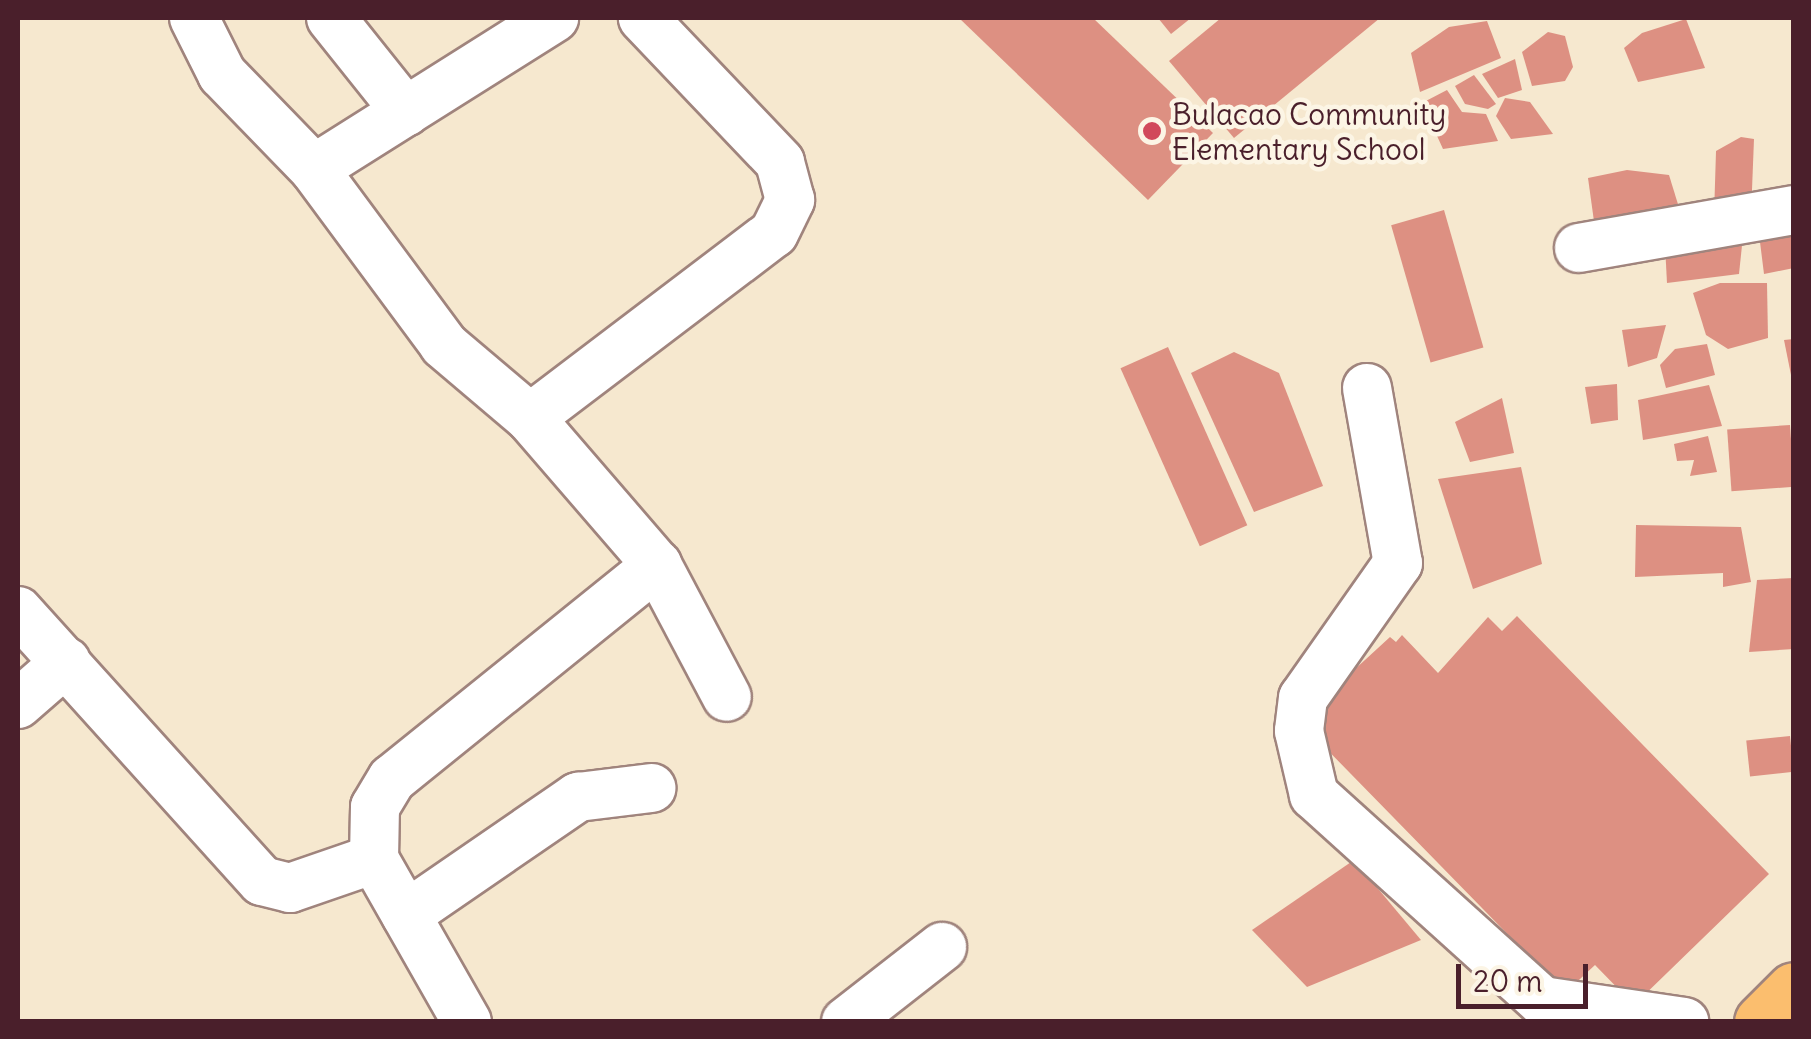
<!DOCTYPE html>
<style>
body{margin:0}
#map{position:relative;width:1811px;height:1039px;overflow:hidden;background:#f6e8cf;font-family:Delius,sans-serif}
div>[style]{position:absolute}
.building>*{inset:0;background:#dd9082;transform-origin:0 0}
.roads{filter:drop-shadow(2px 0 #a0847d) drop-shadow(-2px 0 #a0847d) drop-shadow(0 2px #a0847d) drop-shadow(0 -2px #a0847d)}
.minor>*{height:48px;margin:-24px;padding:0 24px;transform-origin:24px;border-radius:24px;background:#fff}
.major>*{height:55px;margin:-27.5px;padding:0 27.5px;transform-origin:27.5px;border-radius:27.5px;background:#fbbe6e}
.dots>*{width:28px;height:28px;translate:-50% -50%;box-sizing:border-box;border:5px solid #fcf5e5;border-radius:50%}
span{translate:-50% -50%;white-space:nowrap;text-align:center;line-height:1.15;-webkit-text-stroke:9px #fcf5e5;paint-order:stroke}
.poi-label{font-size:30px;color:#4a1f2b}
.left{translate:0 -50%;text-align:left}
.frame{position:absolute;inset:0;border:20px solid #4a1f2b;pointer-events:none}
.scale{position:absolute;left:1456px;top:964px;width:132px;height:45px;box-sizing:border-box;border:5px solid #4a1f2b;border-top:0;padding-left:12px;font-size:30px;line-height:35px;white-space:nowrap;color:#4a1f2b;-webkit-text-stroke:8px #fcf5e5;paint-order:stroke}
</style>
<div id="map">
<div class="building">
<div style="clip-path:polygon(959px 18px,1093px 18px,1213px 133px,1148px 200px)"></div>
<div style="clip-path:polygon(1158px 18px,1191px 18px,1171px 34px)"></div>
<div style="clip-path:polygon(1221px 18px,1380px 18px,1234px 138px,1169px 61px)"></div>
<div style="clip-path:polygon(1686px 19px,1705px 68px,1638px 82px,1624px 48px,1642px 33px)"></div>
<div style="clip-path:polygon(1487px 21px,1501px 58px,1420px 92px,1411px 53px,1449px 27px)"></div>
<div style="clip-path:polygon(1548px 32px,1565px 36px,1573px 67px,1565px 81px,1532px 86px,1522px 52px)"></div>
<div style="clip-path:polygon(1515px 59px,1522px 90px,1498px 98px,1482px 74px)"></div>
<div style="clip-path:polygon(1474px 75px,1496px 104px,1488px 109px,1465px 104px,1455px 86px)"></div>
<div style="clip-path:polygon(1447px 90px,1462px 112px,1486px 114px,1498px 141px,1443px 149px,1422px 103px)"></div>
<div style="clip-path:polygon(1505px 98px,1530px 102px,1553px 134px,1511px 139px,1496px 116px)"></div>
<div style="clip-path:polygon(1741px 137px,1754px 139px,1751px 215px,1714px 216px,1716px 151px)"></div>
<div style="clip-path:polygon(1627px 170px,1669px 175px,1685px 227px,1597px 243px,1588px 178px)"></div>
<div style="left:1444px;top:210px;width:143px;height:55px;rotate:74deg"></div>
<div style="clip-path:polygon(1794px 229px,1794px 268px,1764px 274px,1759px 234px)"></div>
<div style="clip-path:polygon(1743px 236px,1739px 274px,1667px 283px,1665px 245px)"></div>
<div style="clip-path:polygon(1720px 283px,1767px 283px,1768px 338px,1728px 349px,1706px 335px,1693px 293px)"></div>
<div style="clip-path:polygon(1666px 325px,1657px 358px,1628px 367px,1622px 330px)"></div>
<div style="clip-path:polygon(1794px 339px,1794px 390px,1784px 340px)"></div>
<div style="clip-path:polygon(1707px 344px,1715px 375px,1666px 388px,1660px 365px,1675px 349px)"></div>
<div style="left:1168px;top:347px;width:195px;height:52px;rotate:66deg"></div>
<div style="clip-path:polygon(1234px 352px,1279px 373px,1323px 486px,1254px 512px,1191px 373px)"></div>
<div style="clip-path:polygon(1617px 384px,1618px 420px,1591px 424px,1585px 387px)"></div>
<div style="clip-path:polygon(1709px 385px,1722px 426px,1643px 440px,1638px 400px)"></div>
<div style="clip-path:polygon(1502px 398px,1514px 453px,1470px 462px,1455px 422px)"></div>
<div style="left:1790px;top:425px;width:62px;height:63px;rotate:86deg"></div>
<div style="clip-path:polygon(1708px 436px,1717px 472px,1690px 476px,1694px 460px,1677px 461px,1674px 444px)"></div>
<div style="clip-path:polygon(1521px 467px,1542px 564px,1473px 589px,1438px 479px)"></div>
<div style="clip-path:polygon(1636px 525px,1741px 527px,1751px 582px,1723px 587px,1723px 573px,1635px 577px)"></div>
<div style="clip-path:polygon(1794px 578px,1794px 649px,1749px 652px,1757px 580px)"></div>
<div style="clip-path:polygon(1517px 616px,1769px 874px,1634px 1005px,1595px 965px,1565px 993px,1306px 728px,1304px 716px,1390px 637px,1396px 642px,1402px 635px,1438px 673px,1488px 617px,1502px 631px)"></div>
<div style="left:1790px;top:736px;width:36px;height:44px;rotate:84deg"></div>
<div style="clip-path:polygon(1354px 860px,1421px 940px,1307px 987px,1252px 930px)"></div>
</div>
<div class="roads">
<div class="minor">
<div style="left:194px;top:18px;width:63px;rotate:63.4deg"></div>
<div style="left:222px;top:74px;width:132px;rotate:45.9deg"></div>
<div style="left:314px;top:169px;width:219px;rotate:53.5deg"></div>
<div style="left:444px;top:345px;width:113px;rotate:40.3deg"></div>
<div style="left:530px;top:418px;width:194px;rotate:49.2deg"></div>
<div style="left:657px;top:565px;width:149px;rotate:62.1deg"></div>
<div style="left:331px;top:18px;width:120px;rotate:51.4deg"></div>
<div style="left:314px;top:169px;width:284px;rotate:-32.2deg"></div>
<div style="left:1579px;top:248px;width:218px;rotate:-10deg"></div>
<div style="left:1367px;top:388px;width:178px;rotate:80deg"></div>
<div style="left:1398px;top:563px;width:165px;rotate:125.1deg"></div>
<div style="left:1303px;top:698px;width:33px;rotate:97deg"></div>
<div style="left:1299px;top:731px;width:66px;rotate:76.8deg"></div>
<div style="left:1314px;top:795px;width:307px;rotate:42.1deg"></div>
<div style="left:1542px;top:1001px;width:144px;rotate:8.4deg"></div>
<div style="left:530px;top:418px;width:306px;rotate:-37.2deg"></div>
<div style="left:774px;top:233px;width:37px;rotate:-64deg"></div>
<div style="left:790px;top:200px;width:39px;rotate:-105deg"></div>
<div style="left:780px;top:162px;width:199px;rotate:-133.6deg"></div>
<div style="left:18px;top:611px;width:364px;rotate:47.9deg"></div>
<div style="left:262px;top:881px;width:29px;rotate:14deg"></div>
<div style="left:290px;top:888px;width:89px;rotate:-19deg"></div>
<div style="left:18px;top:704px;width:64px;rotate:-41.2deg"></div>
<div style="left:406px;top:915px;width:209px;rotate:-34.5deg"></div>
<div style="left:578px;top:797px;width:74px;rotate:-7deg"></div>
<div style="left:467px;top:1022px;width:188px;rotate:-119.7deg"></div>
<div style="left:374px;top:859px;width:52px;rotate:-88.9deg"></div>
<div style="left:375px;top:807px;width:33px;rotate:-59deg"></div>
<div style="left:392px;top:779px;width:341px;rotate:-38.9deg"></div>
<div style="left:846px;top:1022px;width:122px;rotate:-38deg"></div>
</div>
<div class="major">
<div style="left:1762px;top:1022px;width:45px;rotate:-45deg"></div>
</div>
</div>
<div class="dots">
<div style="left:1152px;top:131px;background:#d1495b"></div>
</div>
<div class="poi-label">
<span class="left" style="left:1172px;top:131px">Bulacao Community<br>Elementary School</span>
</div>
<div class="frame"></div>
<div class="scale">20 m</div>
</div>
